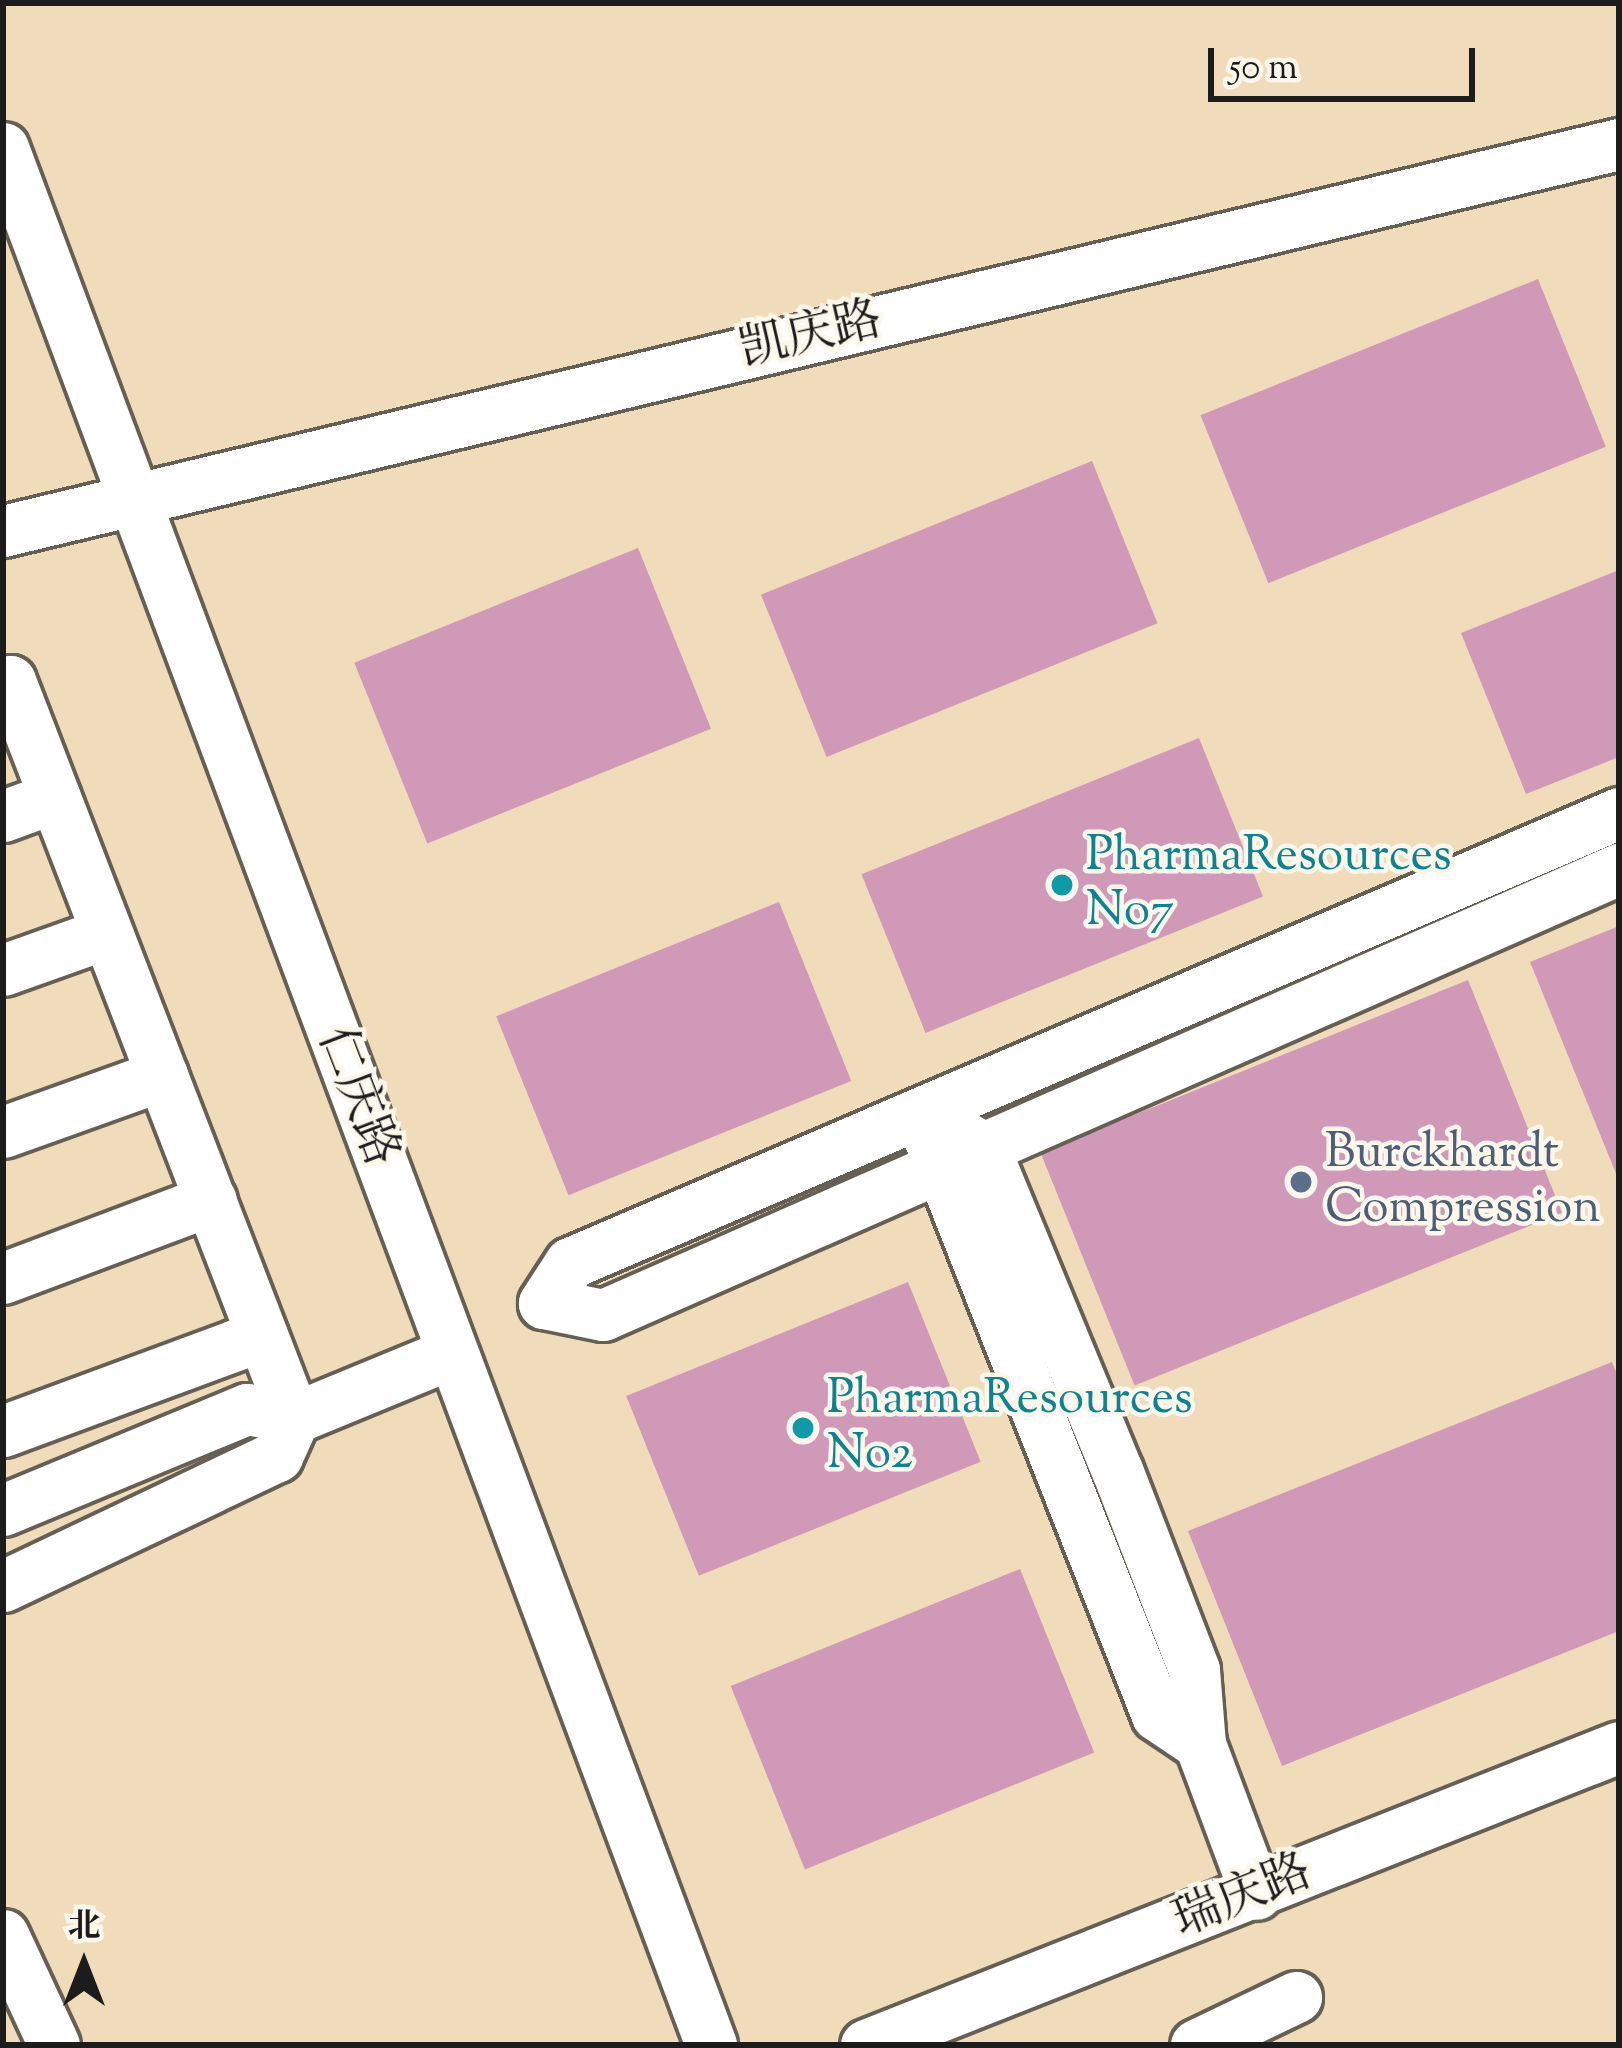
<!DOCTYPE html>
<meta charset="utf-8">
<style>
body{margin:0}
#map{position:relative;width:1622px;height:2048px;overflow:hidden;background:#f0dcba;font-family:"Sorts Mill Goudy","Noto Serif SC",serif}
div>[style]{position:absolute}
.building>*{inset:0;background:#d099b8;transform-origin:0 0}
.roads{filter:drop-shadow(3px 0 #665f53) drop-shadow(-3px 0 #665f53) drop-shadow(0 3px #665f53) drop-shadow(0 -3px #665f53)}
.minor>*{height:51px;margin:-25.5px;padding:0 25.5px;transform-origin:25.5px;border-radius:25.5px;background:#fff}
.dots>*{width:33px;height:33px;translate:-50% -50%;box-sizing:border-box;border:6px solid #fbf7ec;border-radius:50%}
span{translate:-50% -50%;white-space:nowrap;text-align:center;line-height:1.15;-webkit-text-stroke:9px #fbf7ec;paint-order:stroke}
.street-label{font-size:48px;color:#1c1c1c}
.culture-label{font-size:48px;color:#0d838f}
.left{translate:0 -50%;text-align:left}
.service-label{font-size:48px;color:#4e5e75}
.frame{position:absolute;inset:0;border:6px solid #1c1c1c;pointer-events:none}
.north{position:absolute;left:24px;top:1904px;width:120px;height:120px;-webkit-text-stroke:9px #fbf7ec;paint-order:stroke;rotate:0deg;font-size:33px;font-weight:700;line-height:48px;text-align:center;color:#1c1c1c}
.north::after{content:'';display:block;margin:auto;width:42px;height:54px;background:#1c1c1c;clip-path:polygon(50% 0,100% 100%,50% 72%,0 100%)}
.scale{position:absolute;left:1208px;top:48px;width:267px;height:54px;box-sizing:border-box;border:6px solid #1c1c1c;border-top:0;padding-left:15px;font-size:36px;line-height:42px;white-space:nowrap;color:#1c1c1c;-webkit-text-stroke:9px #fbf7ec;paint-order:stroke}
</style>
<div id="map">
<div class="building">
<div style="left:1538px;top:279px;width:181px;height:364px;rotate:68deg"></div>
<div style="left:1092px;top:461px;width:175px;height:357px;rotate:68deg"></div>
<div style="left:638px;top:548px;width:195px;height:306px;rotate:68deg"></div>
<div style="clip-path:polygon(1619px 570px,1619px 757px,1526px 794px,1461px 633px)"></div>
<div style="left:1199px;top:738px;width:171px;height:364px;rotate:68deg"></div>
<div style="left:779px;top:902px;width:193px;height:305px;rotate:68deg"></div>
<div style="clip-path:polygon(1619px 926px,1619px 1181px,1530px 962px)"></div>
<div style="left:1468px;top:980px;width:251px;height:461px;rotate:68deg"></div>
<div style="left:908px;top:1282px;width:194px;height:304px;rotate:68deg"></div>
<div style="clip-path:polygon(1612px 1362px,1619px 1379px,1619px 1631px,1282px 1766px,1188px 1531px)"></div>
<div style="left:1020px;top:1569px;width:198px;height:312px;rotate:68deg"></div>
</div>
<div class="roads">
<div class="minor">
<div style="left:3px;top:148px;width:2025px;rotate:69.53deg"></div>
<div style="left:3px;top:531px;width:1662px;rotate:-13.47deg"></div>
<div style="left:3px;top:682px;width:7px;rotate:-8deg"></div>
<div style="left:10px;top:681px;width:790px;rotate:68.93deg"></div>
<div style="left:294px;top:1418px;width:42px;rotate:114.1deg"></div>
<div style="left:277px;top:1456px;width:303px;rotate:154.6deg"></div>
<div style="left:1619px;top:813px;width:1141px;rotate:156.78deg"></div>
<div style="left:570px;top:1263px;width:48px;rotate:123deg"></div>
<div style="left:544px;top:1303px;width:60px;rotate:11.5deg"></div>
<div style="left:603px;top:1315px;width:1110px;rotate:-23.7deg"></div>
<div style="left:3px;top:816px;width:55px;rotate:-20.1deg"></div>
<div style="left:3px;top:970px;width:110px;rotate:-19.6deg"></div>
<div style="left:3px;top:1132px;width:169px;rotate:-19.7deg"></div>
<div style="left:958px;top:1133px;width:30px;rotate:30deg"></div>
<div style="left:984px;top:1148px;width:348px;rotate:67.6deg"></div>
<div style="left:1117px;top:1470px;width:214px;rotate:68.9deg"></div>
<div style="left:1194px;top:1670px;width:74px;rotate:85.4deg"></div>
<div style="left:1200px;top:1744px;width:160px;rotate:69.5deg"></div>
<div style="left:929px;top:1138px;width:620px;rotate:68.44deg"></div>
<div style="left:1157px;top:1715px;width:52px;rotate:34deg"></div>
<div style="left:3px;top:1278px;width:222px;rotate:-20.6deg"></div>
<div style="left:3px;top:1431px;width:276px;rotate:-20.3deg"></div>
<div style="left:3px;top:1510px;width:264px;rotate:-22.5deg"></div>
<div style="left:247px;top:1409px;width:48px;rotate:10.8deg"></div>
<div style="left:294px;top:1418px;width:171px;rotate:-22.4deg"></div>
<div style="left:3px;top:1935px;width:121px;rotate:65.1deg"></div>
<div style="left:866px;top:2045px;width:810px;rotate:-21.59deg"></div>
<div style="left:1196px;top:2045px;width:111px;rotate:-25.6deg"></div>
</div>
</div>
<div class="dots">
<div style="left:1062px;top:885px;background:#0f9aa8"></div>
<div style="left:1301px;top:1182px;background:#5c6f8a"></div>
<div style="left:803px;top:1428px;background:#0f9aa8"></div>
</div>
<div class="street-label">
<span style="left:811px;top:337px;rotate:-13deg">凯庆路</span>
<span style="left:356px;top:1097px;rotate:69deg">仁庆路</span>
<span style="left:1243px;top:1898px;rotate:-22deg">瑞庆路</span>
</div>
<div class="culture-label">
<span class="left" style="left:1086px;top:885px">PharmaResources<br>No7</span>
<span class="left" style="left:827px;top:1428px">PharmaResources<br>No2</span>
</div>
<div class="service-label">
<span class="left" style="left:1325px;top:1182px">Burckhardt<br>Compression</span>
</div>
<div class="frame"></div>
<div class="north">北</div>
<div class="scale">50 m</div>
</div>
